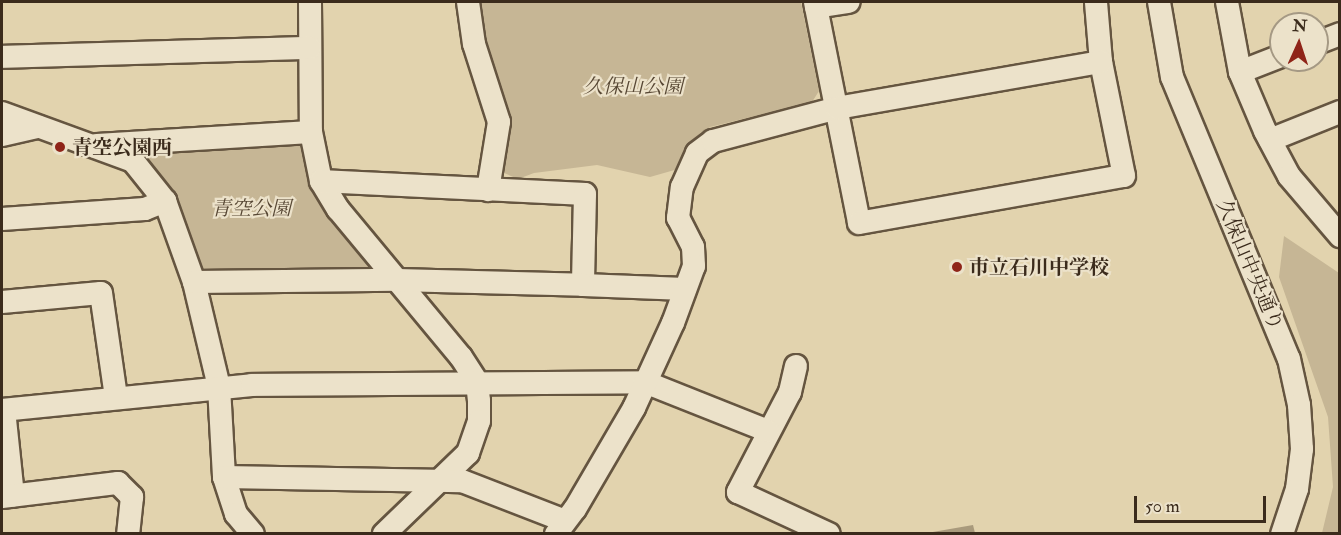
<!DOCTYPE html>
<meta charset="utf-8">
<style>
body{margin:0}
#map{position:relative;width:1341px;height:535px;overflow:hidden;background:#e2d3ae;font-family:"IM FELL Double Pica","Noto Serif JP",serif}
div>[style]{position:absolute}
.green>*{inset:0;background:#c6b695}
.water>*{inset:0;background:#a99a7c}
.roads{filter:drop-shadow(2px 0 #655540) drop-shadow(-2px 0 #655540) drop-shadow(0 2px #655540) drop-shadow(0 -2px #655540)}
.minor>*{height:22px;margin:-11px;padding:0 11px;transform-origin:11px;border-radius:11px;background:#ece2ca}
.dots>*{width:16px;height:16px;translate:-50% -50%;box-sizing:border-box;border:3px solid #ece2ca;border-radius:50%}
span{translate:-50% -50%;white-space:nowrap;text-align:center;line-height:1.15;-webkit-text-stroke:4.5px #ece2ca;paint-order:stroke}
.park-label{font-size:20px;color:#574734;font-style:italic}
.poi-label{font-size:20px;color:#3b2b1c;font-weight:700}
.left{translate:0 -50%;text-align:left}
.street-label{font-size:20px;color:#3b2b1c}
.frame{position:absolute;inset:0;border:3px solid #3b2b1c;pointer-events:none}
.north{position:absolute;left:1269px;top:12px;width:60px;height:60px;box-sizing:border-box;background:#ece2ca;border:2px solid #a59984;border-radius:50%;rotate:3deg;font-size:16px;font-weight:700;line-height:24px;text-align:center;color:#3b2b1c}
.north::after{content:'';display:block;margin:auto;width:21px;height:27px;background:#8f2418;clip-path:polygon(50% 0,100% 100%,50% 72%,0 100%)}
.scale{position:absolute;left:1134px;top:496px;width:132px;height:27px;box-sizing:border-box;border:3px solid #3b2b1c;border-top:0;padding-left:8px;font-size:18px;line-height:21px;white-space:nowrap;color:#3b2b1c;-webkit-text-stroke:4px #ece2ca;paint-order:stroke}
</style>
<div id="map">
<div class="green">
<div style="clip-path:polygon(477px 2px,801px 2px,819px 91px,812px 102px,710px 127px,678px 169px,650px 177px,597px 165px,534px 173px,518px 179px,502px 172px)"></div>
<div style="clip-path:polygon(311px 132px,321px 181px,397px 280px,194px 282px,165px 201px,111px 141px)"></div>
<div style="clip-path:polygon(1284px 236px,1339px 273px,1338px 533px,1322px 533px,1333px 487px,1328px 417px,1279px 277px)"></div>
</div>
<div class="water">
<div style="clip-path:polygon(973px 525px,975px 533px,927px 533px)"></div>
</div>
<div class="roads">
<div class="minor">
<div style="left:310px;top:2px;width:130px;rotate:89.6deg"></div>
<div style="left:311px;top:132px;width:50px;rotate:78.5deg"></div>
<div style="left:321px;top:181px;width:33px;rotate:59deg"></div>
<div style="left:338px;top:209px;width:192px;rotate:50.3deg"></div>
<div style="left:461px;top:357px;width:30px;rotate:57deg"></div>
<div style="left:477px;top:382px;width:19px;rotate:84deg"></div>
<div style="left:479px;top:401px;width:20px;rotate:90deg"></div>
<div style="left:479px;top:421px;width:34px;rotate:109deg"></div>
<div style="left:468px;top:453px;width:117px;rotate:136deg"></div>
<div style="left:468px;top:2px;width:42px;rotate:81.9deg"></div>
<div style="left:474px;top:44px;width:82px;rotate:72.2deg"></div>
<div style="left:499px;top:122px;width:69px;rotate:99.2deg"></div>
<div style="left:815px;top:2px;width:225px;rotate:78.7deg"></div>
<div style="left:859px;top:223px;width:269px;rotate:-10.1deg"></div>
<div style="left:1124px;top:176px;width:116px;rotate:-101.4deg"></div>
<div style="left:1101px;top:62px;width:60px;rotate:-94.8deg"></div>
<div style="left:1159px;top:2px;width:76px;rotate:80.2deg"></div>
<div style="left:1172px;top:77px;width:305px;rotate:67.5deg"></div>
<div style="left:1289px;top:359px;width:47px;rotate:77.7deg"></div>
<div style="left:1299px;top:405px;width:44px;rotate:86.1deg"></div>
<div style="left:1302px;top:449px;width:40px;rotate:97.1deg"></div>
<div style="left:1297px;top:489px;width:47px;rotate:108.4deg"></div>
<div style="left:1227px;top:2px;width:71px;rotate:79.5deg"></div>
<div style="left:1240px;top:72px;width:64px;rotate:67deg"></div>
<div style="left:1265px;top:131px;width:51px;rotate:61.9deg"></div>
<div style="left:1289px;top:176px;width:79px;rotate:49.6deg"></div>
<div style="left:816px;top:7px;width:33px;rotate:-9deg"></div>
<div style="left:1317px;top:43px;width:25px;rotate:-21deg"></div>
<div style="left:2px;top:57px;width:308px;rotate:-1.7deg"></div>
<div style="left:1240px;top:72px;width:44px;rotate:-21.3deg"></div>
<div style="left:2px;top:113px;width:140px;rotate:20.1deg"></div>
<div style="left:133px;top:161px;width:51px;rotate:51.3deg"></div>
<div style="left:165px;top:201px;width:86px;rotate:70.3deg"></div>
<div style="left:194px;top:282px;width:108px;rotate:76.6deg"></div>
<div style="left:219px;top:387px;width:90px;rotate:86.8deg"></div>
<div style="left:224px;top:477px;width:39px;rotate:72deg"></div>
<div style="left:236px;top:514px;width:26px;rotate:50deg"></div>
<div style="left:2px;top:135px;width:37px;rotate:-13deg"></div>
<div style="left:1270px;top:140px;width:75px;rotate:-21.8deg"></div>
<div style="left:97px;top:145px;width:214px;rotate:-3.5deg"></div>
<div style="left:321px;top:181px;width:264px;rotate:2.8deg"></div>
<div style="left:585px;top:194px;width:91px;rotate:91.3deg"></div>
<div style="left:583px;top:285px;width:102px;rotate:2.2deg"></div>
<div style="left:2px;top:219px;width:143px;rotate:-4deg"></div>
<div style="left:145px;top:209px;width:22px;rotate:-22deg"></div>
<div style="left:194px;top:282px;width:203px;rotate:-0.6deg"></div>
<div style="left:397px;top:280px;width:186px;rotate:1.5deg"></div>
<div style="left:2px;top:302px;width:99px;rotate:-5.2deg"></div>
<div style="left:101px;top:293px;width:105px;rotate:81.8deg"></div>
<div style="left:796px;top:366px;width:27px;rotate:103deg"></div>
<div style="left:790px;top:392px;width:113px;rotate:117.5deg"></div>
<div style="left:738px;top:492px;width:100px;rotate:24.8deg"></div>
<div style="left:2px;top:410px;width:251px;rotate:-5.7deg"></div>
<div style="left:252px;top:385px;width:393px;rotate:-0.4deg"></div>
<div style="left:645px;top:382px;width:132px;rotate:21.7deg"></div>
<div style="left:4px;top:410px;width:86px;rotate:84deg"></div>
<div style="left:224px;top:477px;width:238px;rotate:1deg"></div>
<div style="left:462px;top:481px;width:110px;rotate:21.2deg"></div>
<div style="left:2px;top:497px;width:117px;rotate:-6.9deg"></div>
<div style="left:118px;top:483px;width:20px;rotate:45deg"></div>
<div style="left:132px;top:497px;width:37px;rotate:96deg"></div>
<div style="left:556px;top:534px;width:31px;rotate:-53deg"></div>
<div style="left:575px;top:509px;width:117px;rotate:-59.7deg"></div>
<div style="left:634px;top:408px;width:94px;rotate:-65.4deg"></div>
<div style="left:673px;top:323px;width:61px;rotate:-69.8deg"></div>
<div style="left:694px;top:266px;width:19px;rotate:-93deg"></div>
<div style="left:693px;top:247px;width:33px;rotate:-117deg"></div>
<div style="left:678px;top:218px;width:31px;rotate:-83deg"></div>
<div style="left:682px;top:187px;width:37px;rotate:-66deg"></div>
<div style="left:697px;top:153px;width:20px;rotate:-37deg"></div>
<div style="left:713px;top:141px;width:128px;rotate:-14.9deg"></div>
<div style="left:837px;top:108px;width:268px;rotate:-9.9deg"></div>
</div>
</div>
<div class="dots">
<div style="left:60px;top:147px;background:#8f2418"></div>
<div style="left:957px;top:267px;background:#8f2418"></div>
</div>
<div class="park-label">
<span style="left:633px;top:86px">久保山公園</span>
<span style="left:251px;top:208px">青空公園</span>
</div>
<div class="poi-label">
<span class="left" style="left:72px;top:147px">青空公園西</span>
<span class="left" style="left:969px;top:267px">市立石川中学校</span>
</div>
<div class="street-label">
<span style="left:1250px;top:265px;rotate:67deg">久保山中央通り</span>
</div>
<div class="frame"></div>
<div class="north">N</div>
<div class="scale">50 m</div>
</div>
